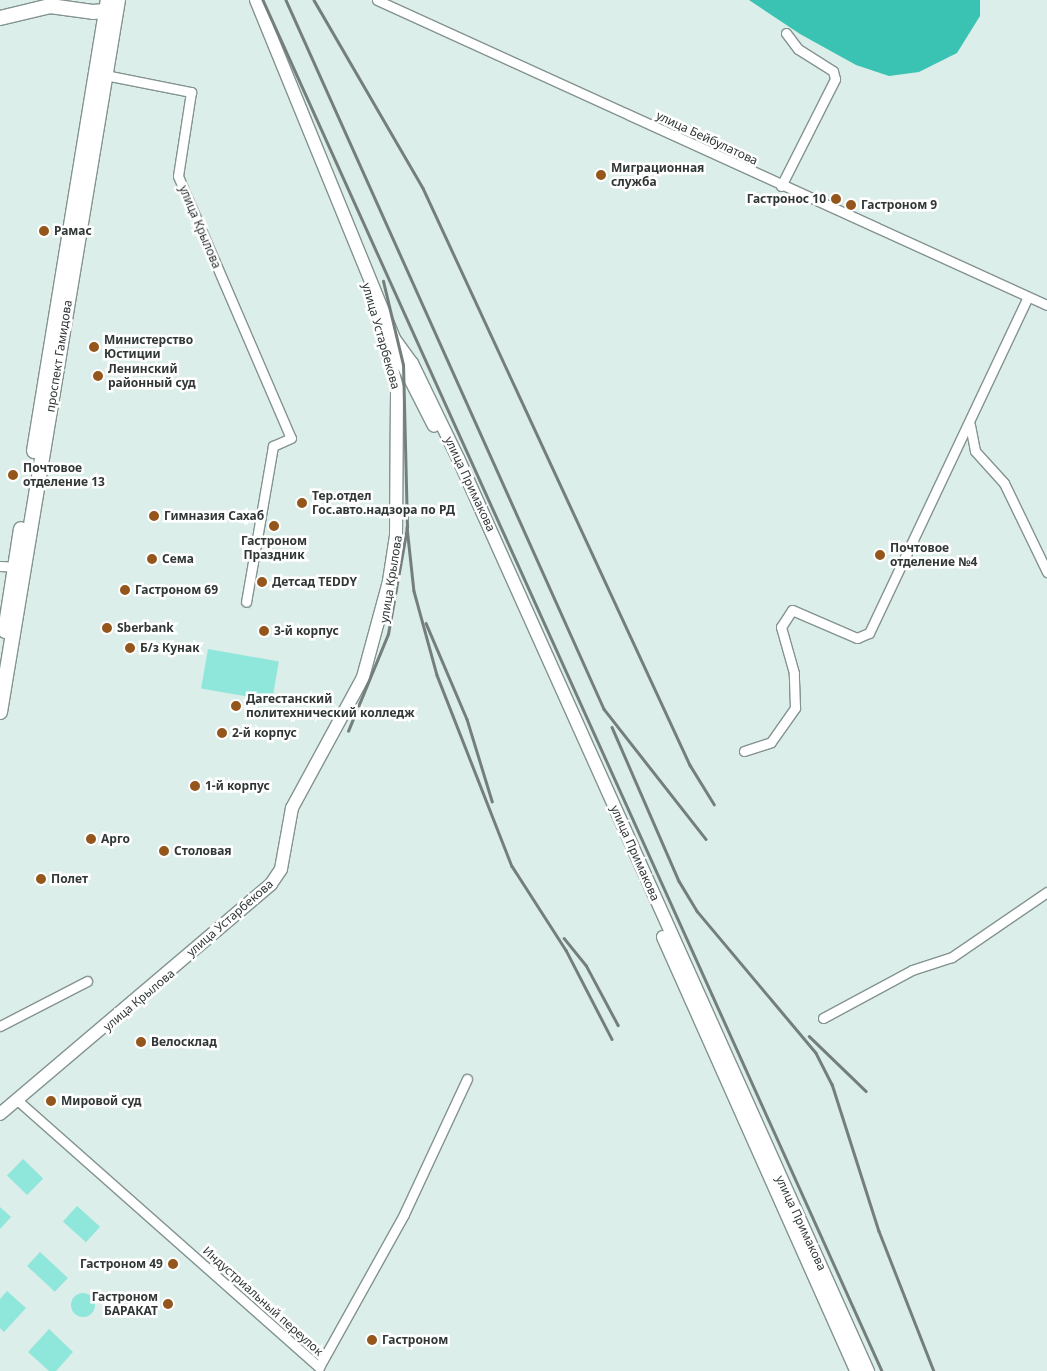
<!DOCTYPE html>
<meta charset="utf-8">
<style>
body{margin:0}
#map{position:relative;width:1047px;height:1371px;overflow:hidden;background:#dceeea;font-family:"Noto Sans",sans-serif}
div>[style]{position:absolute}
.green>*{inset:0;background:#8fe6da;transform-origin:0 0}
.round{border-radius:50%}
.water>*{inset:0;background:#3ac3b3}
.roads{filter:drop-shadow(1px 0 #839391) drop-shadow(-1px 0 #839391) drop-shadow(0 1px #839391) drop-shadow(0 -1px #839391)}
.minor>*{height:9px;margin:-4.5px;padding:0 4.5px;transform-origin:4.5px;border-radius:4.5px;background:#fff}
.secondary>*{height:12px;margin:-6px;padding:0 6px;transform-origin:6px;border-radius:6px;background:#fff}
.primary>*{height:14px;margin:-7px;padding:0 7px;transform-origin:7px;border-radius:7px;background:#fff}
.rail>*{height:2.5px;margin:-1.25px;padding:0 1.25px;transform-origin:1.25px;border-radius:1.25px;background:#747f7d}
.dots>*{width:14px;height:14px;translate:-50% -50%;box-sizing:border-box;border:2px solid #fff;border-radius:50%}
span{translate:-50% -50%;white-space:nowrap;text-align:center;line-height:1.15;-webkit-text-stroke:5px #fff;paint-order:stroke}
.street-label{font-size:12px;color:#303736}
.poi-label{font-size:12px;color:#303736;font-weight:700}
.left{translate:0 -50%;text-align:left}
.right{translate:-100% -50%;text-align:right}
</style>
<div id="map">
<div class="green">
<div style="left:208px;top:649px;width:72px;height:40px;rotate:10deg"></div>
<div style="left:23px;top:1159px;width:28px;height:23px;rotate:44deg"></div>
<div style="left:77px;top:1206px;width:31px;height:21px;rotate:42deg"></div>
<div style="clip-path:polygon(0 1207px,11px 1217px,0 1229px)"></div>
<div style="left:40px;top:1252px;width:38px;height:19px;rotate:43deg"></div>
<div style="clip-path:polygon(7px 1291px,26px 1308px,4px 1332px,0 1328px,0 1299px)"></div>
<div class="round" style="left:71px;top:1293px;width:24px;height:24px"></div>
<div style="clip-path:polygon(49px 1329px,73px 1352px,56px 1371px,49px 1371px,28px 1352px)"></div>
</div>
<div class="water">
<div style="clip-path:polygon(749px 0,980px 0,980px 16px,957px 53px,919px 72px,889px 76px,856px 65px,800px 34px)"></div>
</div>
<div class="roads">
<div class="minor">
<div style="left:377px;top:0;width:736px;rotate:24.48deg"></div>
<div style="left:105px;top:75px;width:88px;rotate:11.2deg"></div>
<div style="left:191px;top:92px;width:85px;rotate:98.8deg"></div>
<div style="left:178px;top:176px;width:285px;rotate:66.7deg"></div>
<div style="left:291px;top:438px;width:20px;rotate:156deg"></div>
<div style="left:273px;top:446px;width:158px;rotate:99.8deg"></div>
<div style="left:781px;top:186px;width:120px;rotate:-63.2deg"></div>
<div style="left:835px;top:79px;width:8px;rotate:-104deg"></div>
<div style="left:833px;top:71px;width:41px;rotate:-147.8deg"></div>
<div style="left:798px;top:49px;width:20px;rotate:-127deg"></div>
<div style="left:970px;top:425px;width:26px;rotate:79deg"></div>
<div style="left:975px;top:451px;width:43px;rotate:47.8deg"></div>
<div style="left:1004px;top:483px;width:99px;rotate:64.2deg"></div>
<div style="left:0;top:566px;width:20px;rotate:3deg"></div>
<div style="left:744px;top:751px;width:28px;rotate:-18deg"></div>
<div style="left:771px;top:742px;width:42px;rotate:-54.8deg"></div>
<div style="left:795px;top:708px;width:35px;rotate:-92deg"></div>
<div style="left:794px;top:673px;width:48px;rotate:-105.8deg"></div>
<div style="left:781px;top:627px;width:20px;rotate:-57deg"></div>
<div style="left:792px;top:610px;width:71px;rotate:23.3deg"></div>
<div style="left:857px;top:638px;width:13px;rotate:-23deg"></div>
<div style="left:869px;top:633px;width:370px;rotate:-64.7deg"></div>
<div style="left:823px;top:1018px;width:101px;rotate:-28.3deg"></div>
<div style="left:912px;top:970px;width:42px;rotate:-18deg"></div>
<div style="left:952px;top:957px;width:115px;rotate:-34.4deg"></div>
<div style="left:0;top:1026px;width:98px;rotate:-27.3deg"></div>
<div style="left:16px;top:1099px;width:405px;rotate:41.5deg"></div>
<div style="left:319px;top:1367px;width:175px;rotate:-60.9deg"></div>
<div style="left:404px;top:1214px;width:149px;rotate:-65deg"></div>
</div>
<div class="secondary">
<div style="left:256px;top:0;width:367px;rotate:67.8deg"></div>
<div style="left:395px;top:340px;width:29px;rotate:54deg"></div>
<div style="left:412px;top:363px;width:106px;rotate:64.2deg"></div>
<div style="left:458px;top:458px;width:1001px;rotate:65.82deg"></div>
<div style="left:388px;top:349px;width:22px;rotate:47deg"></div>
<div style="left:403px;top:365px;width:68px;rotate:63.1deg"></div>
<div style="left:663px;top:937px;width:475px;rotate:66deg"></div>
<div style="left:0;top:1114px;width:355px;rotate:-40.3deg"></div>
<div style="left:271px;top:884px;width:18px;rotate:-56deg"></div>
<div style="left:281px;top:869px;width:62px;rotate:-79.8deg"></div>
<div style="left:292px;top:808px;width:149px;rotate:-61.5deg"></div>
<div style="left:363px;top:677px;width:99px;rotate:-74.8deg"></div>
<div style="left:389px;top:581px;width:46px;rotate:-81.2deg"></div>
<div style="left:396px;top:536px;width:148px;rotate:-89.6deg"></div>
<div style="left:397px;top:388px;width:79px;rotate:-104.7deg"></div>
</div>
<div class="primary">
<div style="left:0;top:18px;width:51px;rotate:-13.5deg"></div>
<div style="left:50px;top:6px;width:43px;rotate:7.9deg"></div>
<div style="left:93px;top:12px;width:21px;rotate:-5deg"></div>
<div style="left:34px;top:451px;width:457px;rotate:-80.7deg"></div>
<div style="left:5px;top:631px;width:103px;rotate:-81.1deg"></div>
<div style="left:0;top:712px;width:722px;rotate:-80.59deg"></div>
</div>
</div>
<div class="rail">
<div style="left:263px;top:0;width:1504px;rotate:65.7deg"></div>
<div style="left:286px;top:0;width:777px;rotate:65.84deg"></div>
<div style="left:604px;top:709px;width:165px;rotate:51.9deg"></div>
<div style="left:314px;top:0;width:217px;rotate:59.9deg"></div>
<div style="left:423px;top:188px;width:636px;rotate:65.17deg"></div>
<div style="left:690px;top:765px;width:46px;rotate:58.4deg"></div>
<div style="left:407px;top:527px;width:64px;rotate:83.8deg"></div>
<div style="left:414px;top:591px;width:87px;rotate:74.7deg"></div>
<div style="left:437px;top:675px;width:205px;rotate:68.6deg"></div>
<div style="left:512px;top:866px;width:100px;rotate:57.3deg"></div>
<div style="left:566px;top:950px;width:100px;rotate:62.7deg"></div>
<div style="left:426px;top:623px;width:104px;rotate:66.9deg"></div>
<div style="left:467px;top:719px;width:86px;rotate:73deg"></div>
<div style="left:612px;top:727px;width:168px;rotate:66.5deg"></div>
<div style="left:679px;top:881px;width:35px;rotate:59deg"></div>
<div style="left:697px;top:911px;width:185px;rotate:50deg"></div>
<div style="left:816px;top:1053px;width:35px;rotate:63deg"></div>
<div style="left:832px;top:1084px;width:154px;rotate:72.3deg"></div>
<div style="left:879px;top:1231px;width:150px;rotate:68.6deg"></div>
<div style="left:348px;top:731px;width:105px;rotate:-67.6deg"></div>
<div style="left:388px;top:634px;width:109px;rotate:-79.9deg"></div>
<div style="left:407px;top:527px;width:162px;rotate:-91.4deg"></div>
<div style="left:403px;top:365px;width:86px;rotate:-103.4deg"></div>
<div style="left:564px;top:938px;width:35px;rotate:51deg"></div>
<div style="left:586px;top:965px;width:68px;rotate:61.9deg"></div>
<div style="left:809px;top:1036px;width:79px;rotate:44deg"></div>
</div>
<div class="dots">
<div style="left:601px;top:175px;background:#94561b"></div>
<div style="left:836px;top:199px;background:#94561b"></div>
<div style="left:851px;top:205px;background:#94561b"></div>
<div style="left:44px;top:231px;background:#94561b"></div>
<div style="left:94px;top:347px;background:#94561b"></div>
<div style="left:98px;top:376px;background:#94561b"></div>
<div style="left:13px;top:475px;background:#94561b"></div>
<div style="left:302px;top:503px;background:#94561b"></div>
<div style="left:154px;top:516px;background:#94561b"></div>
<div style="left:274px;top:526px;background:#94561b"></div>
<div style="left:880px;top:555px;background:#94561b"></div>
<div style="left:152px;top:559px;background:#94561b"></div>
<div style="left:262px;top:582px;background:#94561b"></div>
<div style="left:125px;top:590px;background:#94561b"></div>
<div style="left:107px;top:628px;background:#94561b"></div>
<div style="left:264px;top:631px;background:#94561b"></div>
<div style="left:130px;top:648px;background:#94561b"></div>
<div style="left:236px;top:706px;background:#94561b"></div>
<div style="left:222px;top:733px;background:#94561b"></div>
<div style="left:195px;top:786px;background:#94561b"></div>
<div style="left:91px;top:839px;background:#94561b"></div>
<div style="left:164px;top:851px;background:#94561b"></div>
<div style="left:41px;top:879px;background:#94561b"></div>
<div style="left:141px;top:1042px;background:#94561b"></div>
<div style="left:51px;top:1101px;background:#94561b"></div>
<div style="left:173px;top:1264px;background:#94561b"></div>
<div style="left:168px;top:1304px;background:#94561b"></div>
<div style="left:372px;top:1340px;background:#94561b"></div>
</div>
<div class="street-label">
<span style="left:707px;top:138px;rotate:25deg">улица Бейбулатова</span>
<span style="left:200px;top:227px;rotate:67deg">улица Крылова</span>
<span style="left:381px;top:336px;rotate:74deg">улица Устарбекова</span>
<span style="left:59px;top:356px;rotate:-81deg">проспект Гамидова</span>
<span style="left:470px;top:484px;rotate:65deg">улица Примакова</span>
<span style="left:391px;top:579px;rotate:-81deg">улица Крылова</span>
<span style="left:635px;top:853px;rotate:66deg">улица Примакова</span>
<span style="left:230px;top:918px;rotate:-41deg">улица Устарбекова</span>
<span style="left:139px;top:1000px;rotate:-40deg">улица Крылова</span>
<span style="left:801px;top:1223px;rotate:65deg">улица Примакова</span>
<span style="left:263px;top:1301px;rotate:42deg">Индустриальный переулок</span>
</div>
<div class="poi-label">
<span class="left" style="left:611px;top:175px">Миграционная<br>служба</span>
<span class="right" style="left:826px;top:199px">Гастронос 10</span>
<span class="left" style="left:861px;top:205px">Гастроном 9</span>
<span class="left" style="left:54px;top:231px">Рамас</span>
<span class="left" style="left:104px;top:347px">Министерство<br>Юстиции</span>
<span class="left" style="left:108px;top:376px">Ленинский<br>районный суд</span>
<span class="left" style="left:23px;top:475px">Почтовое<br>отделение 13</span>
<span class="left" style="left:312px;top:503px">Тер.отдел<br>Гос.авто.надзора по РД</span>
<span class="left" style="left:164px;top:516px">Гимназия Сахаб</span>
<span style="left:274px;top:548px">Гастроном<br>Праздник</span>
<span class="left" style="left:890px;top:555px">Почтовое<br>отделение №4</span>
<span class="left" style="left:162px;top:559px">Сема</span>
<span class="left" style="left:272px;top:582px">Детсад TEDDY</span>
<span class="left" style="left:135px;top:590px">Гастроном 69</span>
<span class="left" style="left:117px;top:628px">Sberbank</span>
<span class="left" style="left:274px;top:631px">3-й корпус</span>
<span class="left" style="left:140px;top:648px">Б/з Кунак</span>
<span class="left" style="left:246px;top:706px">Дагестанский<br>политехнический колледж</span>
<span class="left" style="left:232px;top:733px">2-й корпус</span>
<span class="left" style="left:205px;top:786px">1-й корпус</span>
<span class="left" style="left:101px;top:839px">Арго</span>
<span class="left" style="left:174px;top:851px">Столовая</span>
<span class="left" style="left:51px;top:879px">Полет</span>
<span class="left" style="left:151px;top:1042px">Велосклад</span>
<span class="left" style="left:61px;top:1101px">Мировой суд</span>
<span class="right" style="left:163px;top:1264px">Гастроном 49</span>
<span class="right" style="left:158px;top:1304px">Гастроном<br>БАРАКАТ</span>
<span class="left" style="left:382px;top:1340px">Гастроном</span>
</div>
</div>
